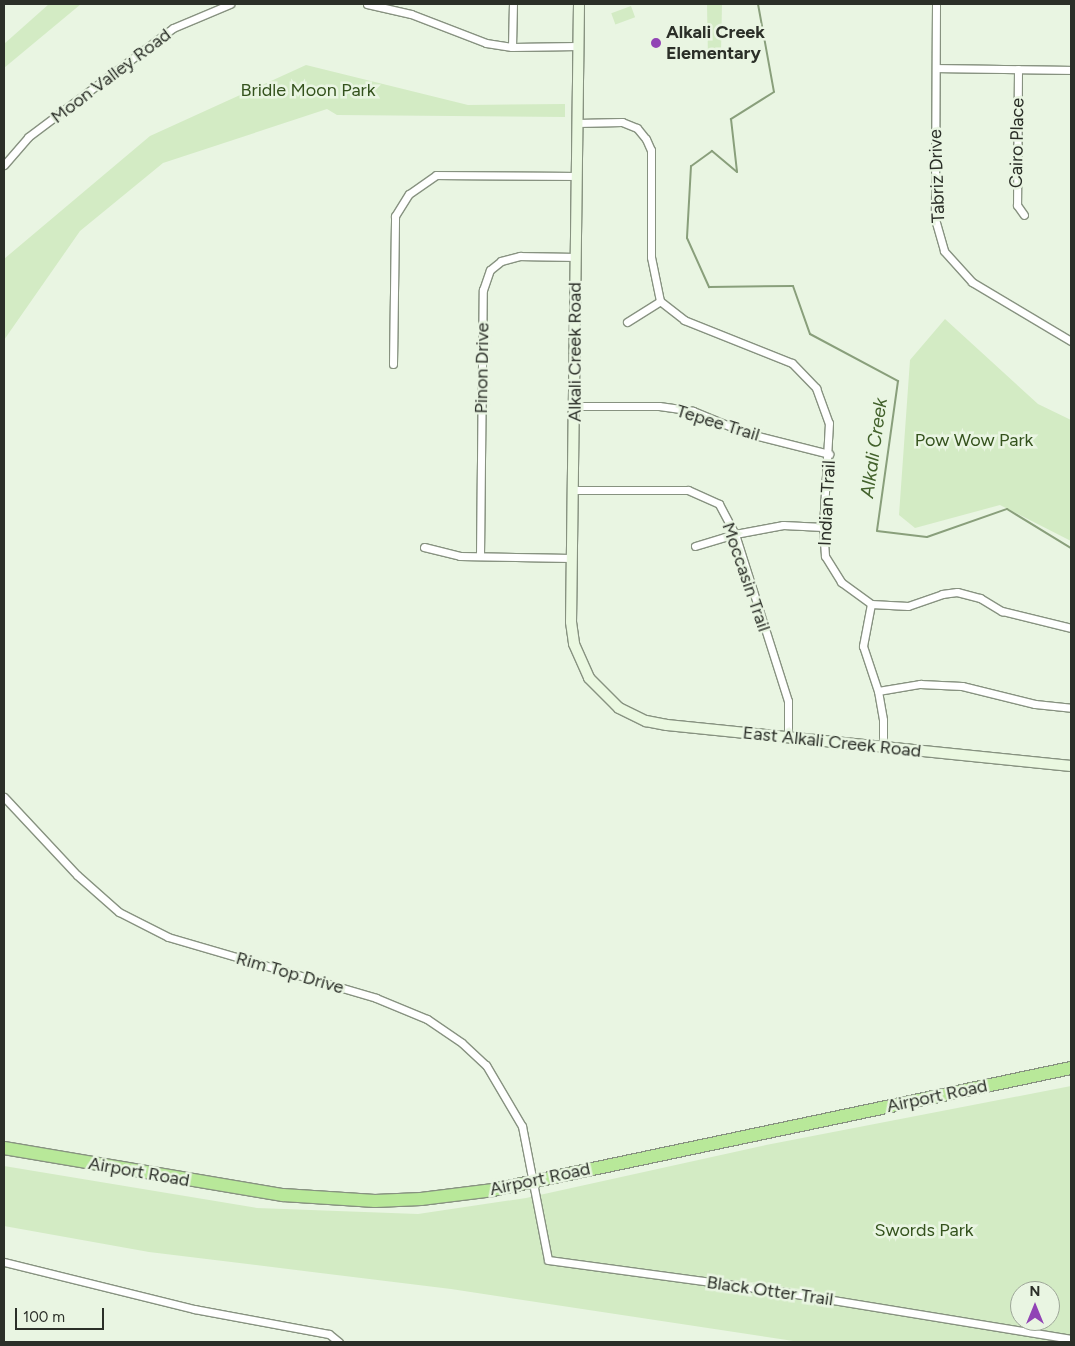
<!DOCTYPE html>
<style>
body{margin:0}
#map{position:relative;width:1075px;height:1346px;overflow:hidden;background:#e9f5e2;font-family:Figtree,sans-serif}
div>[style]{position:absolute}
.green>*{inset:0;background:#d3ebc4;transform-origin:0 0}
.stream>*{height:2px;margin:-1px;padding:0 1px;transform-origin:1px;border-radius:1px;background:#899f7b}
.roads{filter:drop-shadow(1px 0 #879280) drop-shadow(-1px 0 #879280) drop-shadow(0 1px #879280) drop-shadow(0 -1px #879280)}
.street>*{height:7px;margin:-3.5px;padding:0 3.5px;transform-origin:3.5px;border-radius:3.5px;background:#fff}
.secondary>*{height:10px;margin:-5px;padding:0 5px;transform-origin:5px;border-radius:5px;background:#eaf8e0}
.highway>*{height:12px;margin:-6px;padding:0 6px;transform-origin:6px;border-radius:6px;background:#b8e899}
.dots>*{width:14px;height:14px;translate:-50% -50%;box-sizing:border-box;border:2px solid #e9f5e2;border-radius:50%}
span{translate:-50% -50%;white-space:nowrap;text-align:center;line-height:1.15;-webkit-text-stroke:5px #e9f5e2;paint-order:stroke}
.poi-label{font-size:18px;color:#2b2f28;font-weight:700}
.left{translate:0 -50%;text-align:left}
.street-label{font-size:18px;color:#2b2f28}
.park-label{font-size:18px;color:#34521d}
.water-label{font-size:19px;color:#42612b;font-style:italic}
.frame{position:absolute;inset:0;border:5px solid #2b2f28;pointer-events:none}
.north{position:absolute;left:1010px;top:1281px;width:50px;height:50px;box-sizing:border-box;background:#e9f5e2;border:1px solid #9da698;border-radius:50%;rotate:0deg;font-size:14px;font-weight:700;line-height:20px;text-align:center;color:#2b2f28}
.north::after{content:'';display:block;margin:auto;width:18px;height:22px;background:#9144b5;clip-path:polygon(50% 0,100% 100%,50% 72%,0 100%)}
.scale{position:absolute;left:15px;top:1308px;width:89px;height:22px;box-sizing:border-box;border:2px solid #2b2f28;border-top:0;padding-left:6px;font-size:15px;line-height:18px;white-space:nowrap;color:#2b2f28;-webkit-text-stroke:4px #e9f5e2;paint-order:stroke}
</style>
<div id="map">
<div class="green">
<div style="clip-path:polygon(49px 4px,81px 4px,4px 68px,4px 44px)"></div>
<div style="clip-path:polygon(707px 4px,722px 4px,721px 53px,708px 59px)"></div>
<div style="left:631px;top:6px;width:12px;height:21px;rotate:70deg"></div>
<div style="clip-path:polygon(306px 65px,468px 105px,565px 104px,565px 117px,337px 115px,327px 109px,163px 163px,80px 231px,4px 340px,4px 259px,150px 136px)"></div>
<div style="clip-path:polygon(945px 319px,1038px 404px,1071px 420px,1071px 541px,1000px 505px,915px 528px,899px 515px,910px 360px)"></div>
<div style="clip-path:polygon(evenodd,1071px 1086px,1071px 1342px,800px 1342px,451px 1289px,149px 1252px,4px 1226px,4px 1166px,257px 1208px,418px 1214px,526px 1198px,766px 1145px,1071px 1086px,1020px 1291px,1050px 1291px,1050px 1321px,1020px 1321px,1020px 1291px)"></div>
</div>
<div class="stream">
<div style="left:758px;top:4px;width:89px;rotate:79.7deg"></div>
<div style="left:774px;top:92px;width:51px;rotate:147.9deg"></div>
<div style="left:731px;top:119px;width:53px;rotate:83.5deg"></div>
<div style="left:737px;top:172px;width:33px;rotate:-140deg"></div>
<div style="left:712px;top:151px;width:26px;rotate:144deg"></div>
<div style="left:691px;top:166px;width:72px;rotate:93.2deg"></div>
<div style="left:687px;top:238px;width:54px;rotate:65.8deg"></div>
<div style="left:709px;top:287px;width:84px;rotate:-0.7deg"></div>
<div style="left:793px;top:286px;width:51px;rotate:70.5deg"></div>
<div style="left:810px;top:334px;width:100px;rotate:28.1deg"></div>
<div style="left:898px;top:381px;width:151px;rotate:98deg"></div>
<div style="left:877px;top:531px;width:50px;rotate:6.8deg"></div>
<div style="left:927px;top:537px;width:85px;rotate:-19.3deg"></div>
<div style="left:1007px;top:509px;width:75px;rotate:31.4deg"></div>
</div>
<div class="roads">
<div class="street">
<div style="left:367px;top:4px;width:45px;rotate:12.8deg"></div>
<div style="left:411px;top:14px;width:80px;rotate:21.1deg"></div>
<div style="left:486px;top:43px;width:26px;rotate:9deg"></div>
<div style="left:512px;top:47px;width:66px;rotate:-0.9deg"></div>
<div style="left:936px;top:4px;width:215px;rotate:90.3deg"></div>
<div style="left:935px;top:219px;width:33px;rotate:74deg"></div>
<div style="left:944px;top:251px;width:42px;rotate:47.9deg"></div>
<div style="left:972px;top:282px;width:115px;rotate:30.8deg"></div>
<div style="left:512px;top:47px;width:43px;rotate:-88.7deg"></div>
<div style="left:936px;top:68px;width:135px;rotate:0.8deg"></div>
<div style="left:1018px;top:69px;width:136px;rotate:90.4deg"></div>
<div style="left:1017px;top:205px;width:12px;rotate:55deg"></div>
<div style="left:577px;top:123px;width:45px;rotate:-1.3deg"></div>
<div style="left:622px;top:122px;width:16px;rotate:22deg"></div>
<div style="left:637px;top:128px;width:14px;rotate:51deg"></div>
<div style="left:646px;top:139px;width:12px;rotate:66deg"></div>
<div style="left:651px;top:150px;width:107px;rotate:90deg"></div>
<div style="left:651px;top:257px;width:45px;rotate:78.4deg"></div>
<div style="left:660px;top:301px;width:31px;rotate:38deg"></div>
<div style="left:684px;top:320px;width:116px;rotate:21.7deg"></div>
<div style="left:792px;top:363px;width:35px;rotate:46deg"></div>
<div style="left:816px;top:388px;width:37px;rotate:70deg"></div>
<div style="left:829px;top:423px;width:104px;rotate:93.3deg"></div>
<div style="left:823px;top:527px;width:29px;rotate:86deg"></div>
<div style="left:825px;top:556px;width:31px;rotate:58deg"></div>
<div style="left:841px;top:582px;width:37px;rotate:36deg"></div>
<div style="left:871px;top:604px;width:37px;rotate:3deg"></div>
<div style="left:908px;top:606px;width:36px;rotate:-19deg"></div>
<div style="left:942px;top:594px;width:15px;rotate:-8deg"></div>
<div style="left:957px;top:592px;width:24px;rotate:15deg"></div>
<div style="left:980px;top:598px;width:26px;rotate:31deg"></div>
<div style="left:1002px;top:611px;width:71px;rotate:13.8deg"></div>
<div style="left:4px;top:165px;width:37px;rotate:-49deg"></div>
<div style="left:28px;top:137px;width:181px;rotate:-36.9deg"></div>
<div style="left:173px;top:28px;width:62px;rotate:-22.8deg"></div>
<div style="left:627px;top:322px;width:39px;rotate:-32deg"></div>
<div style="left:393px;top:364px;width:148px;rotate:-89.2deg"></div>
<div style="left:395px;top:216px;width:26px;rotate:-58deg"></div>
<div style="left:409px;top:194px;width:33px;rotate:-35deg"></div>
<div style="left:436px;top:175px;width:140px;rotate:0.4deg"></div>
<div style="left:575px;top:406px;width:84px"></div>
<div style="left:659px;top:406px;width:34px;rotate:8deg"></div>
<div style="left:693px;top:411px;width:57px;rotate:22.5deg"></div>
<div style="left:746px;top:433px;width:86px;rotate:14.2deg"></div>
<div style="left:573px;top:490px;width:115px"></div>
<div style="left:688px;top:490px;width:34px;rotate:24deg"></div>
<div style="left:719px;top:504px;width:34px;rotate:62deg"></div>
<div style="left:735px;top:534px;width:175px;rotate:72.4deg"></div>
<div style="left:788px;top:701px;width:36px;rotate:90deg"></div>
<div style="left:695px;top:546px;width:42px;rotate:-16.7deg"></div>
<div style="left:735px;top:534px;width:49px;rotate:-10.6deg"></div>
<div style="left:783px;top:525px;width:40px;rotate:2.9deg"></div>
<div style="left:424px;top:547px;width:37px;rotate:14deg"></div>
<div style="left:460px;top:556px;width:111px;rotate:1deg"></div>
<div style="left:480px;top:556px;width:266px;rotate:-89.4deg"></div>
<div style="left:483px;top:290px;width:21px;rotate:-71deg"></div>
<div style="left:490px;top:270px;width:14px;rotate:-39deg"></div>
<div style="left:501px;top:261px;width:20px;rotate:-15deg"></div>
<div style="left:520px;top:256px;width:54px;rotate:1.1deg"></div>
<div style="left:871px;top:604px;width:43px;rotate:100.8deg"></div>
<div style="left:863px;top:646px;width:47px;rotate:71.6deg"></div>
<div style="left:878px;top:691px;width:29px;rotate:80deg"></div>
<div style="left:883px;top:720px;width:27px;rotate:90deg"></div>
<div style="left:878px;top:691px;width:43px;rotate:-9.5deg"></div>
<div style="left:920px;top:684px;width:42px;rotate:2.7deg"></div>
<div style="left:962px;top:686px;width:75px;rotate:13.9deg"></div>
<div style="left:1035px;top:704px;width:36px;rotate:6deg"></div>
<div style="left:4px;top:797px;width:107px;rotate:46.9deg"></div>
<div style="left:77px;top:875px;width:56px;rotate:41.4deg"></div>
<div style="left:119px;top:912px;width:55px;rotate:27deg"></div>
<div style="left:168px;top:937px;width:217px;rotate:16.3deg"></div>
<div style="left:376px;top:998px;width:55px;rotate:22.4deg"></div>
<div style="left:427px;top:1019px;width:42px;rotate:34.4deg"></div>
<div style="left:462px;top:1043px;width:33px;rotate:43deg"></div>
<div style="left:486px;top:1065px;width:71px;rotate:59.5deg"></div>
<div style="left:522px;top:1126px;width:136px;rotate:79deg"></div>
<div style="left:548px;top:1260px;width:232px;rotate:7.7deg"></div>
<div style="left:778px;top:1291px;width:297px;rotate:9.3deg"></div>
<div style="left:4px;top:1262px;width:196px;rotate:13.9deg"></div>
<div style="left:194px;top:1309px;width:137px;rotate:10.5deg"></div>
<div style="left:329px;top:1334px;width:13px;rotate:39deg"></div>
</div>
<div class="secondary">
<div style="left:579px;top:4px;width:618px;rotate:90.74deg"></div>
<div style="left:571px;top:622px;width:22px;rotate:82deg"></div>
<div style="left:574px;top:644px;width:37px;rotate:66deg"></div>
<div style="left:589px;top:678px;width:42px;rotate:45deg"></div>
<div style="left:619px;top:708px;width:30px;rotate:26deg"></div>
<div style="left:646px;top:721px;width:21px;rotate:11deg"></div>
<div style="left:667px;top:725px;width:406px;rotate:5.8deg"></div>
</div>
<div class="highway">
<div style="left:4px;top:1148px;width:283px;rotate:9.6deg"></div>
<div style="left:283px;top:1195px;width:92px;rotate:3.7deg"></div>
<div style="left:375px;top:1201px;width:46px;rotate:-2.5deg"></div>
<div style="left:421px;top:1199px;width:73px;rotate:-7.1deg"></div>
<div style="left:493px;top:1190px;width:591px;rotate:-11.92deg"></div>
</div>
</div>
<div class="dots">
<div style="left:656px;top:43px;background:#9144b5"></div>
</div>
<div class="poi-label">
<span class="left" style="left:666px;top:43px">Alkali Creek<br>Elementary</span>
</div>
<div class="street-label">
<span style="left:111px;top:76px;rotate:-37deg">Moon Valley Road</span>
<span style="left:1017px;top:143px;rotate:-89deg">Cairo Place</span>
<span style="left:937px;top:176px;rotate:-92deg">Tabriz Drive</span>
<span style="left:575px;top:352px;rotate:-90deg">Alkali Creek Road</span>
<span style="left:482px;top:368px;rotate:-89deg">Pinon Drive</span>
<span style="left:718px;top:423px;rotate:17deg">Tepee Trail</span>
<span style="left:827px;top:503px;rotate:-87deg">Indian Trail</span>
<span style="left:746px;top:577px;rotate:71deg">Moccasin Trail</span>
<span style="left:832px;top:742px;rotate:6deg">East Alkali Creek Road</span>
<span style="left:290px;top:973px;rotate:16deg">Rim Top Drive</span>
<span style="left:937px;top:1096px;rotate:-12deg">Airport Road</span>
<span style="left:139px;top:1172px;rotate:10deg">Airport Road</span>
<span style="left:540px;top:1179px;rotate:-12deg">Airport Road</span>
<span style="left:770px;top:1291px;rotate:8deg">Black Otter Trail</span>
</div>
<div class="park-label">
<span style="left:308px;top:90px">Bridle Moon Park</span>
<span style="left:974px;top:440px">Pow Wow Park</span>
<span style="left:924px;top:1230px">Swords Park</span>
</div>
<div class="water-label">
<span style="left:874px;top:448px;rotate:-82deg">Alkali Creek</span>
</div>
<div class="frame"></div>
<div class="north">N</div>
<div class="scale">100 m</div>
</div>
